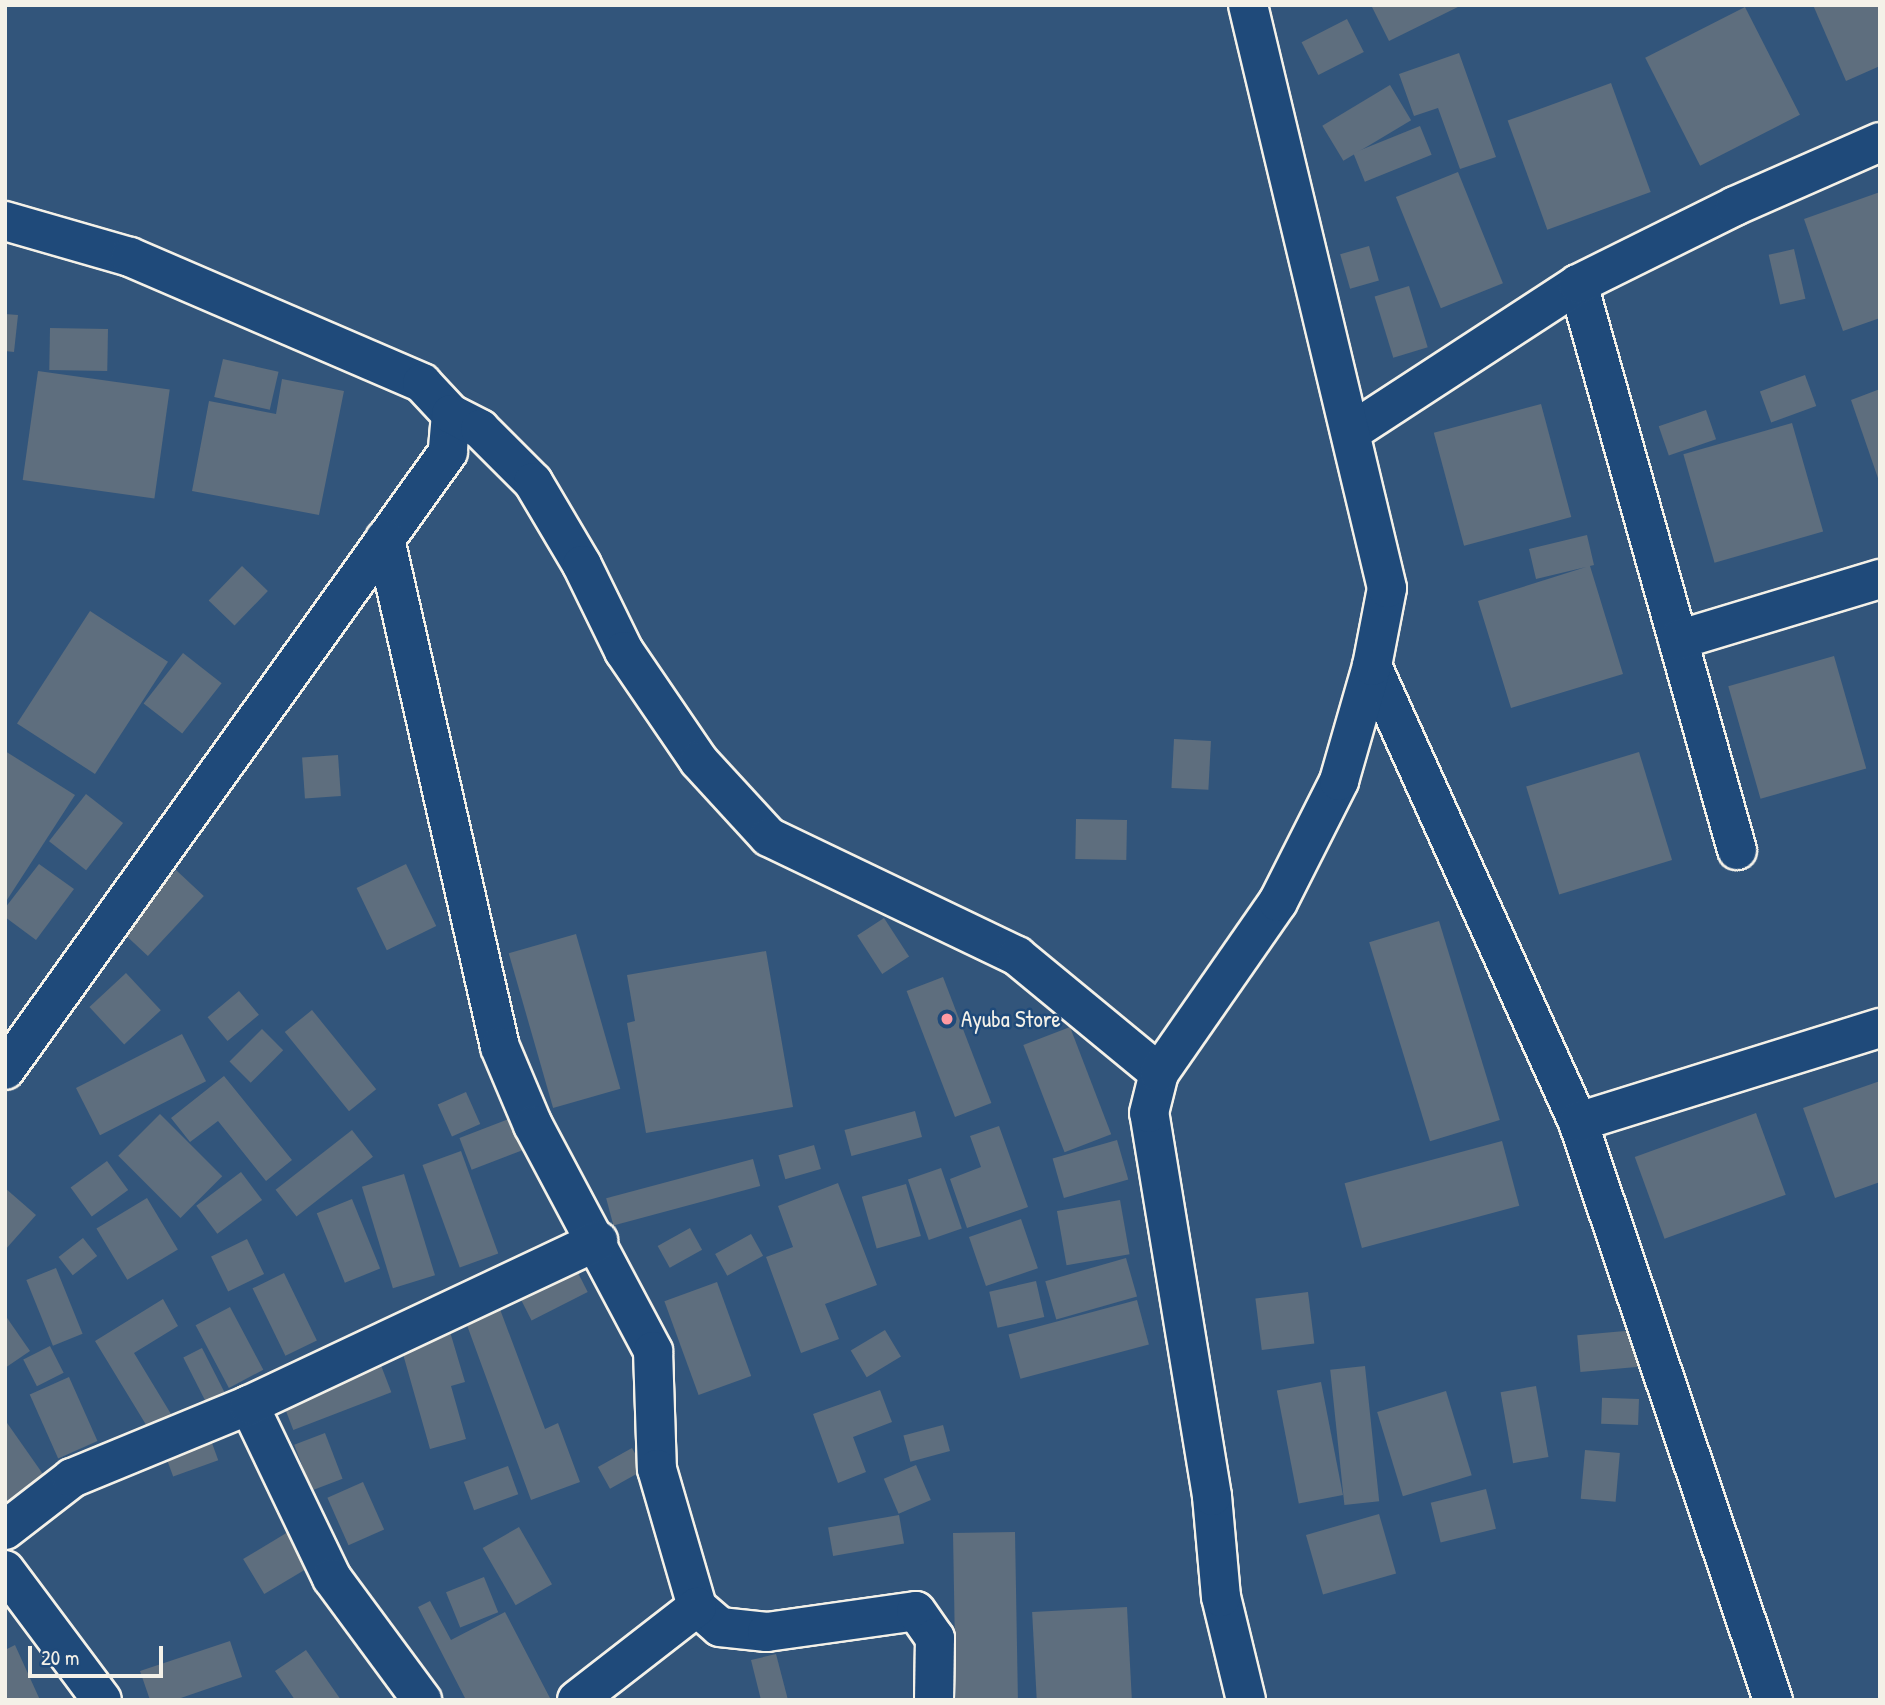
<!DOCTYPE html>
<style>
body{margin:0}
#map{position:relative;width:1885px;height:1705px;overflow:hidden;background:#32557b;font-family:"Patrick Hand",sans-serif}
div>[style]{position:absolute}
.building>*{inset:0;background:#5e6e7e;transform-origin:0 0}
.roads{filter:drop-shadow(2px 0 #f4f1e8) drop-shadow(-2px 0 #f4f1e8) drop-shadow(0 2px #f4f1e8) drop-shadow(0 -2px #f4f1e8)}
.minor>*{height:38px;margin:-19px;padding:0 19px;transform-origin:19px;border-radius:19px;background:#1f4a7a}
.dots>*{width:19px;height:19px;translate:-50% -50%;box-sizing:border-box;border:4px solid #1f4a7a;border-radius:50%}
span{translate:-50% -50%;white-space:nowrap;text-align:center;line-height:1.15;-webkit-text-stroke:5px #1f4a7a;paint-order:stroke}
.poi-label{font-size:23px;color:#f4f1e8}
.left{translate:0 -50%;text-align:left}
.frame{position:absolute;inset:0;border:7px solid #f4f1e8;pointer-events:none}
.scale{position:absolute;left:28px;top:1646px;width:135px;height:32px;box-sizing:border-box;border:4px solid #f4f1e8;border-top:0;padding-left:9px;font-size:21px;line-height:24px;white-space:nowrap;color:#f4f1e8;-webkit-text-stroke:5px #1f4a7a;paint-order:stroke}
</style>
<div id="map">
<div class="building">
<div style="clip-path:polygon(1371px 5px,1462px 5px,1389px 41px)"></div>
<div style="clip-path:polygon(1813px 5px,1880px 5px,1880px 66px,1846px 81px)"></div>
<div style="left:1745px;top:7px;width:121px;height:112px;rotate:63deg"></div>
<div style="left:1347px;top:19px;width:37px;height:51px;rotate:63deg"></div>
<div style="clip-path:polygon(1459px 53px,1496px 157px,1460px 169px,1438px 108px,1414px 116px,1399px 74px)"></div>
<div style="left:1611px;top:83px;width:116px;height:110px;rotate:70deg"></div>
<div style="left:1390px;top:85px;width:41px;height:79px;rotate:59deg"></div>
<div style="left:1420px;top:126px;width:31px;height:72px;rotate:68deg"></div>
<div style="left:1458px;top:172px;width:120px;height:67px;rotate:68deg"></div>
<div style="clip-path:polygon(1880px 192px,1880px 318px,1843px 331px,1804px 219px)"></div>
<div style="left:1369px;top:246px;width:36px;height:30px;rotate:74deg"></div>
<div style="left:1794px;top:249px;width:51px;height:26px;rotate:77deg"></div>
<div style="left:1409px;top:286px;width:64px;height:36px;rotate:73deg"></div>
<div style="clip-path:polygon(5px 314px,18px 315px,14px 352px,5px 351px)"></div>
<div style="left:50px;top:328px;width:58px;height:42px;rotate:1deg"></div>
<div style="left:223px;top:359px;width:57px;height:39px;rotate:13deg"></div>
<div style="left:38px;top:371px;width:133px;height:110px;rotate:8deg"></div>
<div style="left:1805px;top:375px;width:33px;height:48px;rotate:70deg"></div>
<div style="clip-path:polygon(282px 379px,344px 391px,319px 515px,192px 491px,209px 401px,276px 414px)"></div>
<div style="clip-path:polygon(1880px 389px,1880px 481px,1879px 481px,1851px 400px)"></div>
<div style="left:1541px;top:404px;width:117px;height:111px;rotate:75deg"></div>
<div style="left:1706px;top:410px;width:31px;height:50px;rotate:71deg"></div>
<div style="left:1792px;top:423px;width:113px;height:113px;rotate:74deg"></div>
<div style="clip-path:polygon(1587px 535px,1594px 565px,1590px 566px,1623px 674px,1511px 708px,1478px 601px,1586px 567px,1536px 579px,1529px 549px)"></div>
<div style="left:242px;top:566px;width:36px;height:48px;rotate:44deg"></div>
<div style="left:90px;top:611px;width:93px;height:134px;rotate:33deg"></div>
<div style="left:183px;top:653px;width:49px;height:64px;rotate:38deg"></div>
<div style="left:1834px;top:656px;width:117px;height:110px;rotate:74deg"></div>
<div style="left:1174px;top:739px;width:37px;height:49px;rotate:3deg"></div>
<div style="clip-path:polygon(5px 751px,75px 795px,5px 903px)"></div>
<div style="left:1639px;top:752px;width:113px;height:118px;rotate:73deg"></div>
<div style="left:338px;top:755px;width:41px;height:36px;rotate:86deg"></div>
<div style="left:86px;top:794px;width:47px;height:60px;rotate:38deg"></div>
<div style="left:1076px;top:819px;width:51px;height:40px;rotate:1deg"></div>
<div style="clip-path:polygon(39px 864px,74px 889px,36px 940px,5px 917px,5px 908px)"></div>
<div style="left:406px;top:864px;width:69px;height:55px;rotate:64deg"></div>
<div style="left:176px;top:870px;width:38px;height:82px;rotate:43deg"></div>
<div style="left:884px;top:918px;width:46px;height:32px;rotate:57deg"></div>
<div style="left:1439px;top:921px;width:208px;height:73px;rotate:73deg"></div>
<div style="left:576px;top:934px;width:161px;height:70px;rotate:74deg"></div>
<div style="clip-path:polygon(766px 951px,793px 1107px,646px 1133px,627px 1023px,635px 1021px,627px 975px)"></div>
<div style="left:126px;top:973px;width:51px;height:50px;rotate:47deg"></div>
<div style="left:943px;top:977px;width:135px;height:39px;rotate:69deg"></div>
<div style="left:239px;top:991px;width:31px;height:41px;rotate:50deg"></div>
<div style="left:312px;top:1010px;width:102px;height:35px;rotate:51deg"></div>
<div style="left:1070px;top:1027px;width:115px;height:50px;rotate:69deg"></div>
<div style="left:262px;top:1029px;width:30px;height:46px;rotate:45deg"></div>
<div style="left:182px;top:1034px;width:53px;height:119px;rotate:63deg"></div>
<div style="clip-path:polygon(224px 1076px,292px 1160px,266px 1181px,218px 1121px,190px 1142px,171px 1118px)"></div>
<div style="clip-path:polygon(1880px 1081px,1880px 1182px,1835px 1198px,1803px 1108px)"></div>
<div style="left:466px;top:1092px;width:35px;height:31px;rotate:66deg"></div>
<div style="left:915px;top:1111px;width:27px;height:73px;rotate:75deg"></div>
<div style="left:1756px;top:1113px;width:87px;height:129px;rotate:70deg"></div>
<div style="left:160px;top:1114px;width:88px;height:59px;rotate:45deg"></div>
<div style="left:522px;top:1114px;width:34px;height:67px;rotate:69deg"></div>
<div style="clip-path:polygon(999px 1126px,1028px 1207px,967px 1228px,950px 1179px,981px 1167px,970px 1136px)"></div>
<div style="left:352px;top:1130px;width:34px;height:97px;rotate:52deg"></div>
<div style="left:1117px;top:1140px;width:41px;height:67px;rotate:74deg"></div>
<div style="left:1502px;top:1141px;width:67px;height:163px;rotate:75deg"></div>
<div style="left:814px;top:1145px;width:25px;height:37px;rotate:74deg"></div>
<div style="left:461px;top:1151px;width:109px;height:41px;rotate:70deg"></div>
<div style="left:753px;top:1159px;width:28px;height:152px;rotate:75deg"></div>
<div style="left:107px;top:1161px;width:36px;height:45px;rotate:54deg"></div>
<div style="left:941px;top:1168px;width:64px;height:35px;rotate:71deg"></div>
<div style="left:241px;top:1172px;width:35px;height:56px;rotate:53deg"></div>
<div style="left:404px;top:1174px;width:106px;height:44px;rotate:73deg"></div>
<div style="clip-path:polygon(838px 1183px,877px 1285px,825px 1304px,839px 1339px,801px 1353px,766px 1257px,793px 1247px,778px 1206px)"></div>
<div style="left:906px;top:1184px;width:54px;height:46px;rotate:74deg"></div>
<div style="clip-path:polygon(5px 1188px,36px 1215px,5px 1250px)"></div>
<div style="left:147px;top:1198px;width:60px;height:59px;rotate:59deg"></div>
<div style="left:352px;top:1199px;width:75px;height:38px;rotate:68deg"></div>
<div style="left:1120px;top:1200px;width:55px;height:64px;rotate:80deg"></div>
<div style="left:1021px;top:1219px;width:52px;height:55px;rotate:71deg"></div>
<div style="left:690px;top:1228px;width:25px;height:37px;rotate:61deg"></div>
<div style="left:751px;top:1234px;width:25px;height:41px;rotate:61deg"></div>
<div style="left:83px;top:1238px;width:23px;height:31px;rotate:52deg"></div>
<div style="left:247px;top:1239px;width:39px;height:40px;rotate:64deg"></div>
<div style="left:1126px;top:1258px;width:40px;height:84px;rotate:74deg"></div>
<div style="left:575px;top:1267px;width:28px;height:63px;rotate:63deg"></div>
<div style="left:56px;top:1268px;width:71px;height:32px;rotate:68deg"></div>
<div style="left:284px;top:1273px;width:75px;height:35px;rotate:64deg"></div>
<div style="left:1036px;top:1281px;width:37px;height:48px;rotate:77deg"></div>
<div style="left:717px;top:1282px;width:100px;height:56px;rotate:70deg"></div>
<div style="left:1308px;top:1292px;width:52px;height:53px;rotate:83deg"></div>
<div style="clip-path:polygon(163px 1299px,178px 1326px,134px 1353px,171px 1414px,148px 1428px,95px 1341px)"></div>
<div style="left:1137px;top:1300px;width:46px;height:133px;rotate:75deg"></div>
<div style="clip-path:polygon(498px 1304px,545px 1429px,558px 1423px,580px 1482px,531px 1500px,464px 1317px)"></div>
<div style="left:230px;top:1307px;width:71px;height:39px;rotate:62deg"></div>
<div style="clip-path:polygon(5px 1315px,30px 1351px,5px 1368px)"></div>
<div style="clip-path:polygon(448px 1325px,465px 1382px,451px 1386px,466px 1439px,430px 1449px,399px 1340px)"></div>
<div style="left:885px;top:1330px;width:31px;height:40px;rotate:59deg"></div>
<div style="left:1636px;top:1330px;width:37px;height:59px;rotate:85deg"></div>
<div style="left:50px;top:1346px;width:30px;height:30px;rotate:63deg"></div>
<div style="left:202px;top:1348px;width:49px;height:21px;rotate:63deg"></div>
<div style="left:377px;top:1355px;width:40px;height:105px;rotate:69deg"></div>
<div style="left:1365px;top:1366px;width:136px;height:35px;rotate:84deg"></div>
<div style="left:69px;top:1377px;width:70px;height:43px;rotate:66deg"></div>
<div style="left:1321px;top:1382px;width:115px;height:45px;rotate:79deg"></div>
<div style="left:1536px;top:1386px;width:72px;height:36px;rotate:80deg"></div>
<div style="clip-path:polygon(880px 1390px,892px 1422px,853px 1437px,866px 1472px,838px 1483px,813px 1414px)"></div>
<div style="left:1446px;top:1391px;width:88px;height:72px;rotate:73deg"></div>
<div style="left:1639px;top:1399px;width:26px;height:37px;rotate:92deg"></div>
<div style="clip-path:polygon(5px 1420px,45px 1477px,5px 1503px)"></div>
<div style="left:943px;top:1425px;width:27px;height:41px;rotate:75deg"></div>
<div style="left:208px;top:1432px;width:30px;height:48px;rotate:70deg"></div>
<div style="left:325px;top:1433px;width:49px;height:33px;rotate:69deg"></div>
<div style="left:632px;top:1448px;width:25px;height:39px;rotate:61deg"></div>
<div style="left:1585px;top:1450px;width:35px;height:49px;rotate:5deg"></div>
<div style="left:916px;top:1465px;width:38px;height:35px;rotate:67deg"></div>
<div style="left:508px;top:1466px;width:30px;height:47px;rotate:70deg"></div>
<div style="left:363px;top:1482px;width:52px;height:39px;rotate:66deg"></div>
<div style="left:1486px;top:1489px;width:41px;height:57px;rotate:76deg"></div>
<div style="left:1379px;top:1514px;width:62px;height:76px;rotate:74deg"></div>
<div style="left:899px;top:1515px;width:29px;height:72px;rotate:80deg"></div>
<div style="left:298px;top:1526px;width:41px;height:64px;rotate:59deg"></div>
<div style="left:519px;top:1527px;width:66px;height:42px;rotate:60deg"></div>
<div style="left:1015px;top:1532px;width:168px;height:62px;rotate:89deg"></div>
<div style="left:484px;top:1577px;width:38px;height:41px;rotate:68deg"></div>
<div style="clip-path:polygon(430px 1601px,451px 1640px,505px 1612px,551px 1700px,466px 1700px,418px 1607px)"></div>
<div style="left:1127px;top:1607px;width:93px;height:95px;rotate:87deg"></div>
<div style="clip-path:polygon(230px 1641px,242px 1677px,175px 1700px,150px 1700px,140px 1671px)"></div>
<div style="clip-path:polygon(15px 1645px,40px 1700px,5px 1700px,5px 1650px)"></div>
<div style="clip-path:polygon(306px 1650px,341px 1700px,295px 1700px,275px 1671px)"></div>
<div style="clip-path:polygon(776px 1654px,788px 1700px,761px 1700px,751px 1660px)"></div>
</div>
<div class="roads">
<div class="minor">
<div style="left:5px;top:221px;width:130px;rotate:16.1deg"></div>
<div style="left:130px;top:257px;width:318px;rotate:23.3deg"></div>
<div style="left:422px;top:383px;width:42px;rotate:46.9deg"></div>
<div style="left:451px;top:414px;width:38px;rotate:95deg"></div>
<div style="left:448px;top:452px;width:760px;rotate:125.63deg"></div>
<div style="left:1578px;top:284px;width:588px;rotate:74.31deg"></div>
<div style="left:451px;top:414px;width:33px;rotate:27deg"></div>
<div style="left:480px;top:429px;width:75px;rotate:45deg"></div>
<div style="left:533px;top:482px;width:96px;rotate:59.4deg"></div>
<div style="left:582px;top:565px;width:96px;rotate:64deg"></div>
<div style="left:624px;top:651px;width:133px;rotate:55.7deg"></div>
<div style="left:699px;top:761px;width:103px;rotate:47.4deg"></div>
<div style="left:769px;top:837px;width:275px;rotate:25.6deg"></div>
<div style="left:1017px;top:956px;width:184px;rotate:39.5deg"></div>
<div style="left:1351px;top:432px;width:271px;rotate:-33.1deg"></div>
<div style="left:1578px;top:284px;width:175px;rotate:-26.4deg"></div>
<div style="left:1735px;top:206px;width:158px;rotate:-23.8deg"></div>
<div style="left:385px;top:539px;width:521px;rotate:77.24deg"></div>
<div style="left:500px;top:1047px;width:85px;rotate:67.1deg"></div>
<div style="left:533px;top:1125px;width:256px;rotate:62deg"></div>
<div style="left:653px;top:1351px;width:118px;rotate:88.1deg"></div>
<div style="left:657px;top:1469px;width:144px;rotate:73.8deg"></div>
<div style="left:697px;top:1607px;width:30px;rotate:41deg"></div>
<div style="left:720px;top:1627px;width:47px;rotate:6.1deg"></div>
<div style="left:767px;top:1632px;width:150px;rotate:-8deg"></div>
<div style="left:916px;top:1611px;width:33px;rotate:55deg"></div>
<div style="left:935px;top:1638px;width:62px;rotate:90.9deg"></div>
<div style="left:1678px;top:640px;width:211px;rotate:-16.8deg"></div>
<div style="left:1372px;top:666px;width:500px;rotate:65.69deg"></div>
<div style="left:1578px;top:1122px;width:610px;rotate:71.36deg"></div>
<div style="left:1578px;top:1122px;width:316px;rotate:-17.3deg"></div>
<div style="left:249px;top:1405px;width:192px;rotate:64.4deg"></div>
<div style="left:332px;top:1578px;width:152px;rotate:53.6deg"></div>
<div style="left:5px;top:1530px;width:85px;rotate:-37.8deg"></div>
<div style="left:72px;top:1478px;width:191px;rotate:-22.4deg"></div>
<div style="left:249px;top:1405px;width:386px;rotate:-25.2deg"></div>
<div style="left:5px;top:1570px;width:162px;rotate:53.3deg"></div>
<div style="left:577px;top:1700px;width:152px;rotate:-37.8deg"></div>
<div style="left:1246px;top:1700px;width:106px;rotate:-103.6deg"></div>
<div style="left:1221px;top:1597px;width:101px;rotate:-95.1deg"></div>
<div style="left:1212px;top:1496px;width:388px;rotate:-99.3deg"></div>
<div style="left:1149px;top:1113px;width:41px;rotate:-76deg"></div>
<div style="left:1159px;top:1073px;width:208px;rotate:-55.2deg"></div>
<div style="left:1278px;top:902px;width:136px;rotate:-63.2deg"></div>
<div style="left:1339px;top:781px;width:120px;rotate:-74deg"></div>
<div style="left:1372px;top:666px;width:79px;rotate:-79.1deg"></div>
<div style="left:1387px;top:588px;width:599px;rotate:-103.41deg"></div>
</div>
</div>
<div class="dots">
<div style="left:947px;top:1019px;background:#ff9aa2"></div>
</div>
<div class="poi-label">
<span class="left" style="left:961px;top:1019px">Ayuba Store</span>
</div>
<div class="frame"></div>
<div class="scale">20 m</div>
</div>
